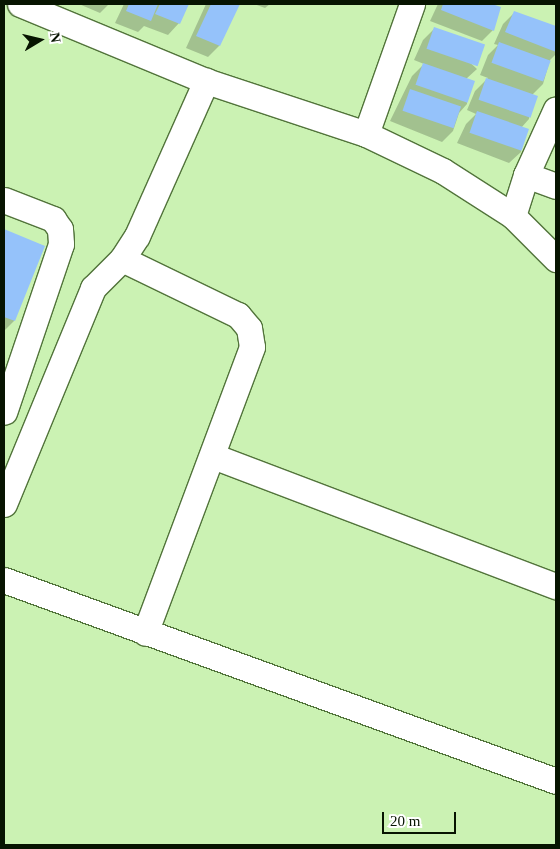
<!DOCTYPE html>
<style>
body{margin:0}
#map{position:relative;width:560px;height:849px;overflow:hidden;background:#cbf2b3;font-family:Georgia,serif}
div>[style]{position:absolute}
.shadow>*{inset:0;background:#0003}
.building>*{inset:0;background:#95c2fa;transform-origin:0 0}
.roads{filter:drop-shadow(1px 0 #52743b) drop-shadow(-1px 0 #52743b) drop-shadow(0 1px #52743b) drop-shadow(0 -1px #52743b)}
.minor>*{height:25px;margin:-12.5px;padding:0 12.5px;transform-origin:12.5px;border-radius:12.5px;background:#fff}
span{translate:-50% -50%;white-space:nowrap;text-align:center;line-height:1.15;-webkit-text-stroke:5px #fff;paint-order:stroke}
.frame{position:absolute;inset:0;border:5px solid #071401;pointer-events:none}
.north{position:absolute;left:15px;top:15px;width:50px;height:50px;-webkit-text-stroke:4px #fff;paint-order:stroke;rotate:81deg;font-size:14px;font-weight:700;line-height:20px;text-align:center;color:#071401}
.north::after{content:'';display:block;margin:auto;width:18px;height:22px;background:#071401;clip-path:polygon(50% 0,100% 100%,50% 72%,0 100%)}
.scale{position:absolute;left:382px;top:812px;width:74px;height:22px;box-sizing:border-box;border:2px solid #071401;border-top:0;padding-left:6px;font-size:15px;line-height:18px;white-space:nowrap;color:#071401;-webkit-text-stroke:4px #fff;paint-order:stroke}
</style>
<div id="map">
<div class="shadow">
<div style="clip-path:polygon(79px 4px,109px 4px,100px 13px)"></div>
<div style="clip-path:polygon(124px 4px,188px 4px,179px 23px,168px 35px,144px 26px,138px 32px,115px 23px)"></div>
<div style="clip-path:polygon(206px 4px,239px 4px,219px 46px,208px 57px,186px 48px)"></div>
<div style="clip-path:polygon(254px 4px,270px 4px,265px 8px)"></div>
<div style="clip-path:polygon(438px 4px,488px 4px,500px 8px,493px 30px,482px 41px,430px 21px)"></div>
<div style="clip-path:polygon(514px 13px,556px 28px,556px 54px,550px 60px,543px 84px,532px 95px,529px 119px,521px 128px,521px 152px,509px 163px,457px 143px,466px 124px,476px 114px,467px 110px,475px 91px,488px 78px,480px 75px,488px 55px,498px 45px,494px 44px,503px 24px)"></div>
<div style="clip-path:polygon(434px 29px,477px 69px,466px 79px,467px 104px,459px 113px,453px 131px,442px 142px,390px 121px,412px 76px,424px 64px,414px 60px,423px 40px)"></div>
<div style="clip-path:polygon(4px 231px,44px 246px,14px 321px,4px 331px)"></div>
</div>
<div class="building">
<div style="clip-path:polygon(129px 4px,158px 4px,151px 21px,126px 11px)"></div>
<div style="clip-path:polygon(160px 4px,189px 4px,180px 24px,155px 14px)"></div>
<div style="clip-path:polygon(211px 4px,240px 4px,220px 46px,196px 36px)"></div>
<div style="clip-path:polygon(443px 4px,492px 4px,501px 7px,494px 31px,441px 10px)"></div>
<div style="clip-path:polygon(514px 11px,556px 26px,556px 52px,505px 32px)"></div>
<div style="left:434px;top:27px;width:54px;height:23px;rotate:19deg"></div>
<div style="left:499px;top:42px;width:55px;height:22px;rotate:20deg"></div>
<div style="left:423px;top:63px;width:55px;height:23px;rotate:19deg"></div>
<div style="left:486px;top:78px;width:55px;height:23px;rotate:19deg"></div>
<div style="left:410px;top:89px;width:54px;height:23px;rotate:19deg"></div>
<div style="left:477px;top:111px;width:55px;height:23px;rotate:19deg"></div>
<div style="clip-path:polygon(4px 229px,45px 246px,15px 321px,4px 317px)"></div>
</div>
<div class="roads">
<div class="minor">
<div style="left:20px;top:4px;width:201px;rotate:22.5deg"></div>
<div style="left:206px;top:81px;width:169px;rotate:18.3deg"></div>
<div style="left:366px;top:134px;width:85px;rotate:25.7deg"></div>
<div style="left:443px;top:171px;width:83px;rotate:32.7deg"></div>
<div style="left:513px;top:216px;width:61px;rotate:45deg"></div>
<div style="left:366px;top:134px;width:138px;rotate:-70.5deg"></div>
<div style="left:526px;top:175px;width:32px;rotate:20deg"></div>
<div style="left:4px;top:200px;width:53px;rotate:21.2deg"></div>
<div style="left:53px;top:219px;width:12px;rotate:55deg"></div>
<div style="left:60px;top:229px;width:15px;rotate:86deg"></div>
<div style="left:61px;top:244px;width:177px;rotate:108.7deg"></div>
<div style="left:513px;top:216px;width:43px;rotate:-72.4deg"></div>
<div style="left:526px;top:175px;width:72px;rotate:-65.6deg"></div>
<div style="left:122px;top:259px;width:129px;rotate:25.8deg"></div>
<div style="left:238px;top:315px;width:17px;rotate:50deg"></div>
<div style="left:249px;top:328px;width:19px;rotate:81deg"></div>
<div style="left:252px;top:347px;width:305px;rotate:110.5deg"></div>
<div style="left:213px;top:456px;width:367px;rotate:20.8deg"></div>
<div style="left:4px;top:504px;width:234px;rotate:-67.6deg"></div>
<div style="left:93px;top:288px;width:41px;rotate:-45deg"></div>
<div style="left:122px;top:259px;width:27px;rotate:-57deg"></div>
<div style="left:137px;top:236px;width:170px;rotate:-66deg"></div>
<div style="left:4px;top:580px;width:587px;rotate:20.01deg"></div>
</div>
</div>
<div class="frame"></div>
<div class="north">N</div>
<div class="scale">20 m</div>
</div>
